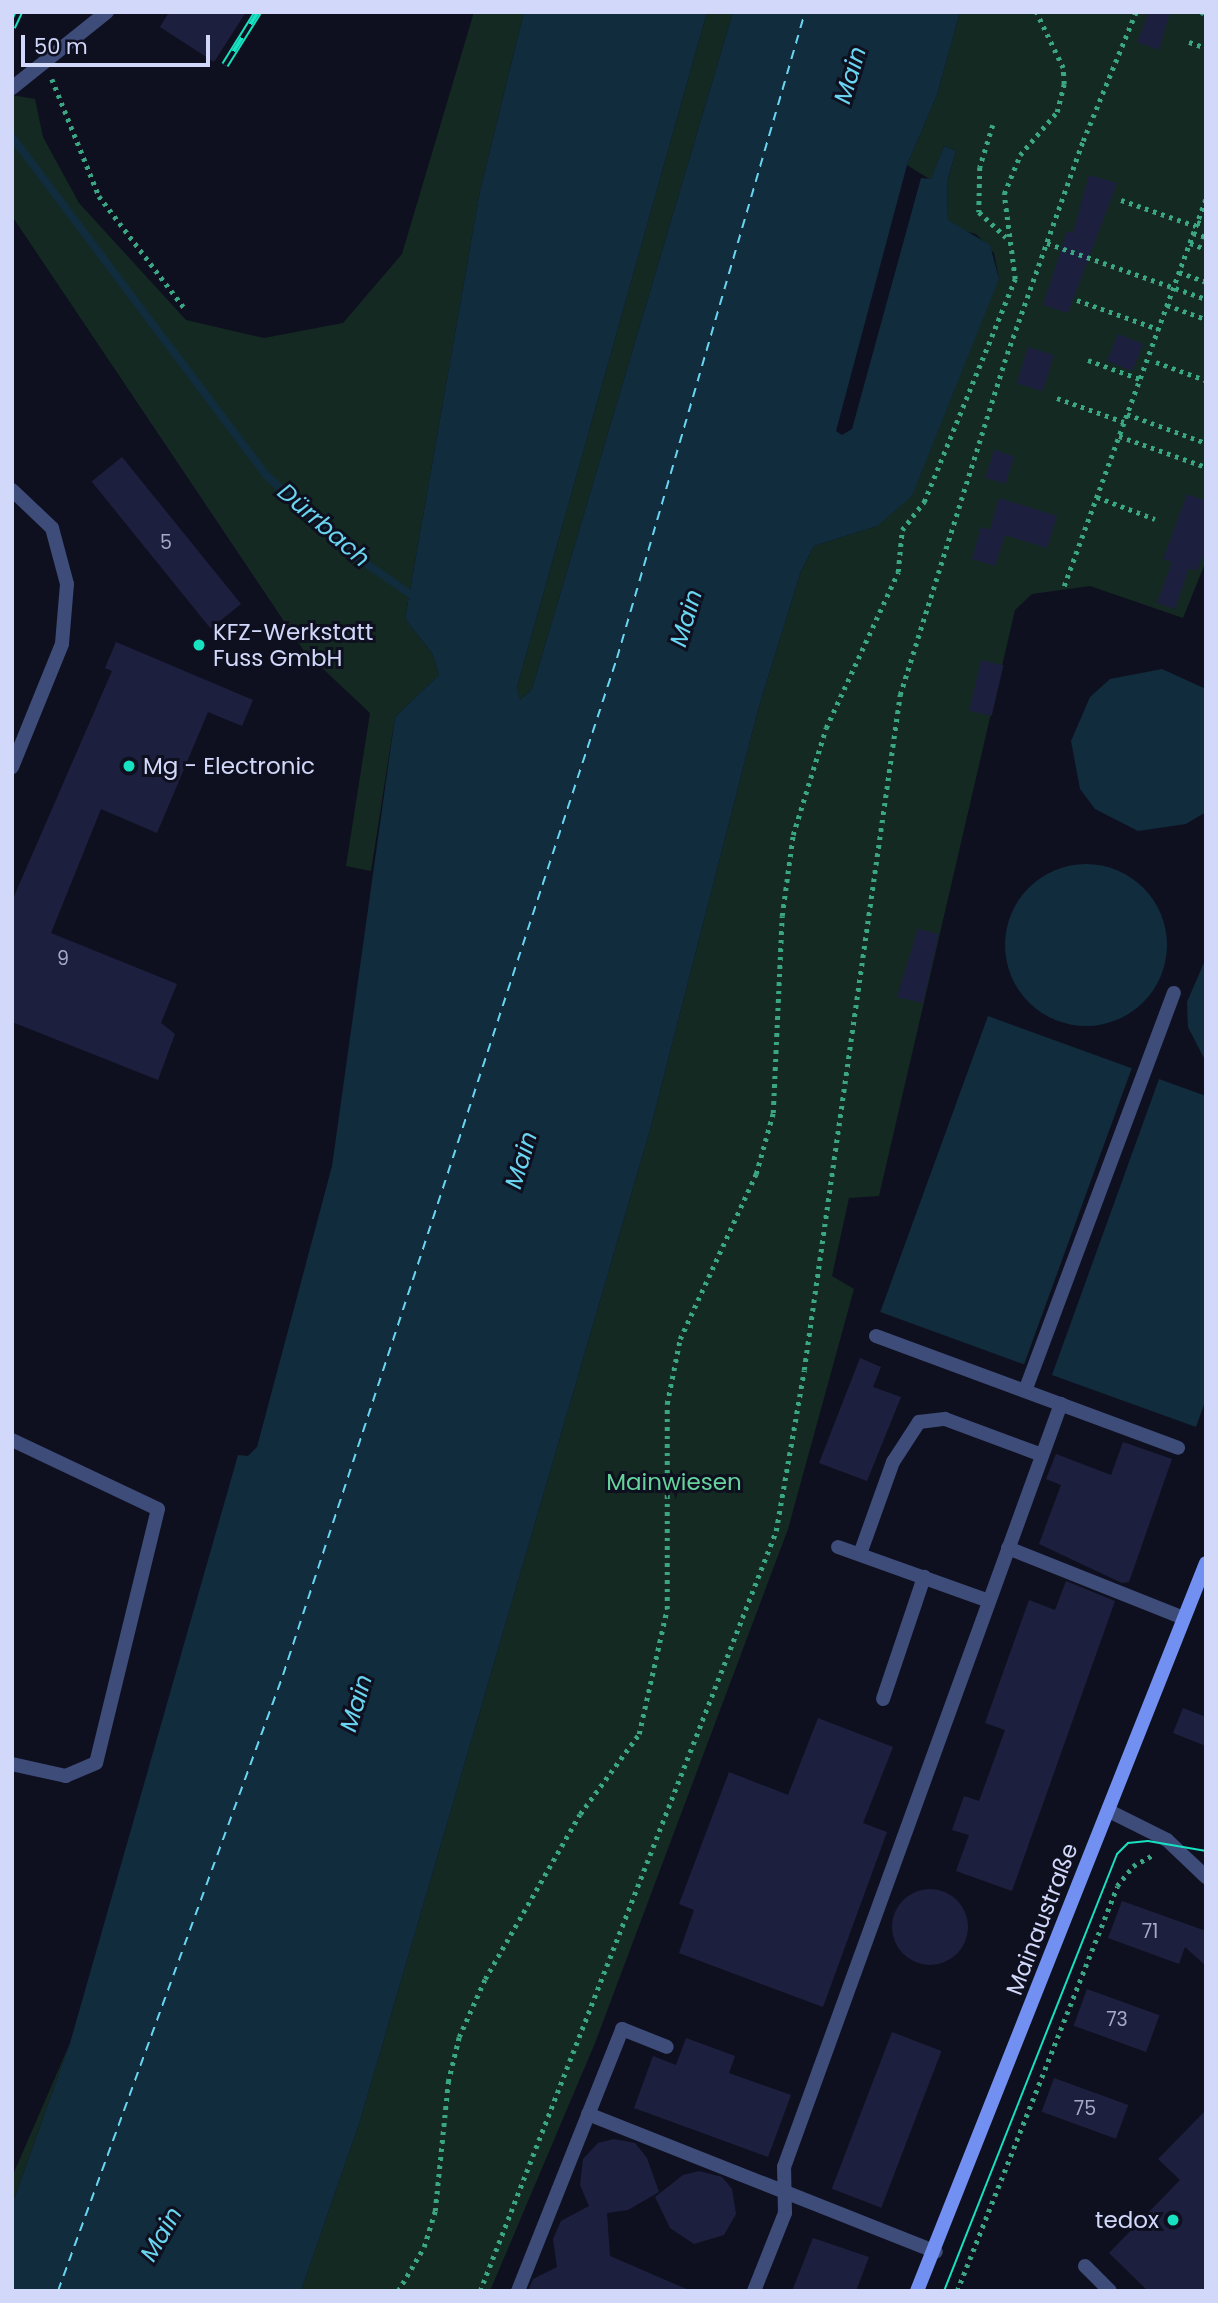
<!DOCTYPE html>
<meta charset="utf-8">
<style>
body{margin:0}
#map{position:relative;width:1218px;height:2303px;overflow:hidden;background:#0f101f;font-family:Poppins,sans-serif}
div>[style]{position:absolute}
.green>*{inset:0;background:#132922}
.water>*{inset:0;background:#102c3d;transform-origin:0 0}
.round{border-radius:50%}
.stream>*{height:8px;margin:-4px;padding:0 4px;transform-origin:4px;border-radius:4px;background:#102c3d}
.ferry>*{height:2px;margin-top:-1px;transform-origin:0;background:repeating-linear-gradient(90deg,#6ad5f0 0 9px,transparent 0 16px)}
.building>*{inset:0;background:#1d1f3e;transform-origin:0 0}
.path>*{height:4.5px;margin-top:-2.25px;transform-origin:0;background:repeating-linear-gradient(90deg,#3aa683 0 3.5px,transparent 0 8.5px)}
.lane>*{height:14px;margin:-7px;padding:0 7px;transform-origin:7px;border-radius:7px;background:#3e4c7a}
.street>*{height:14px;margin:-7px;padding:0 7px;transform-origin:7px;border-radius:7px;background:#3e4c7a}
.secondary>*{height:14px;margin:-7px;padding:0 7px;transform-origin:7px;border-radius:7px;background:#7290f1}
.tram>*{height:2px;margin:-1px;padding:0 1px;transform-origin:1px;border-radius:1px;background:#17e1c0}
.rail>*{height:8px;margin-top:-4px;transform-origin:0;background:repeating-linear-gradient(90deg,#0f101f 0 16px,#17e1c0 0 32px);box-sizing:border-box;border-block:2px solid #17e1c0}
.dots>*{width:19px;height:19px;translate:-50% -50%;box-sizing:border-box;border:4px solid #0f101f;border-radius:50%}
span{translate:-50% -50%;white-space:nowrap;text-align:center;line-height:1.15;-webkit-text-stroke:6px #0f101f;paint-order:stroke}
.number-label{font-size:19px;color:#a5aacb}
.number-label span{-webkit-text-stroke-width:0}
.poi-label{font-size:23px;color:#d2d8fa}
.left{translate:0 -50%;text-align:left}
.right{translate:-100% -50%;text-align:right}
.park-label{font-size:23px;color:#65d39b}
.street-label{font-size:23px;color:#d2d8fa}
.water-label{font-size:24px;color:#6ad5f0;font-style:italic}
.frame{position:absolute;inset:0;border:14px solid #d2d8fa;pointer-events:none}
.scale{position:absolute;left:21px;top:35px;width:189px;height:32px;box-sizing:border-box;border:4px solid #d2d8fa;border-top:0;padding-left:9px;font-size:21px;line-height:24px;white-space:nowrap;color:#d2d8fa;-webkit-text-stroke:5px #0f101f;paint-order:stroke}
</style>
<div id="map">
<div class="green">
<div style="clip-path:polygon(474px 12px,524px 12px,480px 191px,405px 619px,432px 653px,439px 675px,395px 717px,371px 871px,346px 866px,370px 713px,304px 651px,12px 216px,12px 95px,35px 99px,43px 137px,79px 203px,186px 320px,264px 338px,343px 323px,402px 254px)"></div>
<div style="clip-path:polygon(707px 12px,733px 12px,532px 689px,520px 700px,515px 694px)"></div>
<div style="clip-path:polygon(960px 12px,1206px 12px,1206px 561px,1183px 618px,1090px 586px,1032px 594px,1015px 610px,879px 1196px,849px 1198px,832px 1276px,854px 1289px,788px 1529px,595px 2043px,490px 2291px,301px 2291px,360px 2121px,650px 1130px,758px 710px,801px 571px,814px 546px,877px 526px,999px 279px,994px 253px,976px 234px,954px 228px,948px 220px,947px 182px,956px 151px,944px 146px,931px 180px,907px 165px,937px 95px)"></div>
<div style="clip-path:polygon(70px 2043px,12px 2205px,12px 2177px)"></div>
</div>
<div class="water">
<div style="clip-path:polygon(524px 12px,707px 12px,517px 687px,520px 700px,532px 689px,733px 12px,960px 12px,937px 95px,907px 165px,836px 431px,842px 435px,852px 429px,921px 178px,931px 179px,944px 146px,956px 151px,947px 182px,948px 220px,990px 245px,999px 279px,912px 496px,877px 526px,814px 546px,801px 571px,758px 710px,650px 1130px,360px 2121px,301px 2291px,12px 2291px,12px 2205px,70px 2043px,238px 1455px,248px 1456px,257px 1447px,332px 1166px,395px 717px,439px 675px,432px 653px,405px 619px,480px 191px)"></div>
<div style="clip-path:polygon(1162px 669px,1206px 689px,1206px 812px,1186px 824px,1138px 831px,1095px 809px,1080px 789px,1071px 741px,1090px 697px,1110px 679px)"></div>
<div class="round" style="left:1005px;top:864px;width:162px;height:162px"></div>
<div style="clip-path:polygon(1206px 958px,1206px 1062px,1188px 1027px,1187px 1002px)"></div>
<div style="left:988px;top:1016px;width:153px;height:315px;rotate:20deg"></div>
<div style="clip-path:polygon(1159px 1079px,1206px 1096px,1206px 1399px,1196px 1427px,1052px 1375px)"></div>
</div>
<div class="stream">
<div style="left:13px;top:138px;width:420px;rotate:53.1deg"></div>
<div style="left:265px;top:474px;width:117px;rotate:42.6deg"></div>
<div style="left:351px;top:553px;width:83px;rotate:34.7deg"></div>
</div>
<div class="ferry">
<div style="left:58px;top:2291px;width:656px;rotate:-69.93deg"></div>
<div style="left:283px;top:1675px;width:1070px;rotate:-71.82deg"></div>
<div style="left:617px;top:658px;width:673px;rotate:-73.77deg"></div>
</div>
<div class="building">
<div style="clip-path:polygon(169px 12px,246px 12px,214px 62px,160px 27px)"></div>
<div style="clip-path:polygon(1149px 12px,1170px 12px,1159px 50px,1137px 42px)"></div>
<div style="clip-path:polygon(1089px 175px,1117px 183px,1068px 313px,1043px 305px,1067px 231px,1073px 233px)"></div>
<div style="left:1118px;top:334px;width:27px;height:29px;rotate:22deg"></div>
<div style="left:1028px;top:347px;width:27px;height:38px;rotate:17deg"></div>
<div style="left:994px;top:450px;width:21px;height:29px;rotate:17deg"></div>
<div style="left:122px;top:457px;width:189px;height:39px;rotate:51deg"></div>
<div style="clip-path:polygon(1187px 494px,1206px 501px,1206px 547px,1197px 571px,1189px 568px,1175px 609px,1157px 603px,1172px 562px,1163px 559px)"></div>
<div style="clip-path:polygon(999px 498px,1057px 516px,1047px 548px,1005px 535px,995px 566px,972px 559px,981px 527px,990px 530px)"></div>
<div style="clip-path:polygon(116px 642px,253px 700px,242px 726px,208px 712px,157px 833px,101px 809px,51px 933px,177px 984px,161px 1023px,175px 1034px,158px 1080px,12px 1022px,12px 901px,112px 671px,105px 668px)"></div>
<div style="left:981px;top:660px;width:23px;height:52px;rotate:13deg"></div>
<div style="clip-path:polygon(918px 929px,939px 934px,923px 1003px,897px 997px)"></div>
<div style="clip-path:polygon(860px 1358px,881px 1367px,873px 1387px,901px 1397px,867px 1481px,819px 1463px)"></div>
<div style="clip-path:polygon(1123px 1442px,1172px 1459px,1129px 1582px,1122px 1583px,1039px 1544px,1061px 1485px,1046px 1479px,1056px 1454px,1111px 1475px)"></div>
<div style="clip-path:polygon(1066px 1581px,1115px 1601px,1012px 1891px,956px 1871px,969px 1835px,952px 1830px,964px 1796px,979px 1801px,1005px 1730px,985px 1723px,1029px 1600px,1055px 1610px)"></div>
<div style="clip-path:polygon(1183px 1708px,1206px 1717px,1206px 1746px,1173px 1733px)"></div>
<div style="clip-path:polygon(818px 1718px,893px 1747px,863px 1823px,887px 1832px,823px 2007px,679px 1953px,694px 1910px,679px 1904px,729px 1772px,788px 1795px)"></div>
<div class="round" style="left:892px;top:1889px;width:76px;height:76px"></div>
<div style="clip-path:polygon(1122px 1901px,1206px 1931px,1206px 1966px,1185px 1947px,1179px 1964px,1108px 1938px)"></div>
<div style="left:1087px;top:1989px;width:77px;height:39px;rotate:20deg"></div>
<div style="left:892px;top:2032px;width:53px;height:168px;rotate:21deg"></div>
<div style="clip-path:polygon(686px 2038px,735px 2056px,729px 2073px,791px 2095px,768px 2157px,634px 2108px,653px 2056px,676px 2065px)"></div>
<div style="left:1054px;top:2078px;width:79px;height:36px;rotate:20deg"></div>
<div style="clip-path:polygon(1206px 2110px,1206px 2291px,1148px 2291px,1109px 2253px,1180px 2180px,1158px 2159px)"></div>
<div style="clip-path:polygon(614px 2139px,635px 2143px,647px 2158px,659px 2192px,628px 2210px,607px 2213px,610px 2256px,691px 2291px,528px 2291px,533px 2279px,557px 2267px,553px 2239px,561px 2221px,589px 2206px,580px 2185px,583px 2159px,598px 2143px)"></div>
<div style="clip-path:polygon(699px 2171px,722px 2177px,732px 2189px,736px 2214px,724px 2235px,694px 2244px,670px 2228px,655px 2197px,683px 2175px)"></div>
<div style="clip-path:polygon(813px 2238px,869px 2257px,856px 2291px,792px 2291px)"></div>
</div>
<div class="path">
<div style="left:1201px;top:12px;width:5px;rotate:22deg"></div>
<div style="left:1189px;top:42px;width:18px;rotate:19deg"></div>
<div style="left:52px;top:79px;width:126px;rotate:68.1deg"></div>
<div style="left:99px;top:196px;width:142px;rotate:52.7deg"></div>
<div style="left:993px;top:125px;width:44px;rotate:107.2deg"></div>
<div style="left:980px;top:167px;width:45px;rotate:91.3deg"></div>
<div style="left:979px;top:212px;width:37px;rotate:43deg"></div>
<div style="left:1121px;top:200px;width:79px;rotate:19.1deg"></div>
<div style="left:1197px;top:222px;width:9px;rotate:18deg"></div>
<div style="left:1193px;top:233px;width:14px;rotate:17deg"></div>
<div style="left:1047px;top:243px;width:169px;rotate:19.4deg"></div>
<div style="left:1190px;top:243px;width:17px;rotate:21deg"></div>
<div style="left:1179px;top:272px;width:29px;rotate:20deg"></div>
<div style="left:1077px;top:300px;width:86px;rotate:19.7deg"></div>
<div style="left:1167px;top:305px;width:38px;rotate:20deg"></div>
<div style="left:1088px;top:360px;width:55px;rotate:20.1deg"></div>
<div style="left:1156px;top:362px;width:52px;rotate:20.2deg"></div>
<div style="left:1057px;top:398px;width:71px;rotate:19.7deg"></div>
<div style="left:1127px;top:414px;width:84px;rotate:20.2deg"></div>
<div style="left:1119px;top:436px;width:92px;rotate:19.6deg"></div>
<div style="left:1097px;top:497px;width:62px;rotate:20.8deg"></div>
<div style="left:1064px;top:586px;width:413px;rotate:-69.9deg"></div>
<div style="left:398px;top:2291px;width:51px;rotate:-59.4deg"></div>
<div style="left:424px;top:2247px;width:38px;rotate:-73deg"></div>
<div style="left:435px;top:2211px;width:130px;rotate:-84.2deg"></div>
<div style="left:448px;top:2082px;width:46px;rotate:-76.3deg"></div>
<div style="left:459px;top:2037px;width:64px;rotate:-65.9deg"></div>
<div style="left:485px;top:1979px;width:190px;rotate:-60.1deg"></div>
<div style="left:580px;top:1814px;width:99px;rotate:-53.6deg"></div>
<div style="left:639px;top:1734px;width:128px;rotate:-77.4deg"></div>
<div style="left:667px;top:1609px;width:205px;rotate:-90deg"></div>
<div style="left:667px;top:1404px;width:66px;rotate:-78.7deg"></div>
<div style="left:680px;top:1339px;width:182px;rotate:-65.3deg"></div>
<div style="left:756px;top:1174px;width:63px;rotate:-74.4deg"></div>
<div style="left:773px;top:1113px;width:197px;rotate:-87.4deg"></div>
<div style="left:782px;top:916px;width:82px;rotate:-82.3deg"></div>
<div style="left:793px;top:835px;width:112px;rotate:-72.9deg"></div>
<div style="left:826px;top:728px;width:172px;rotate:-65.2deg"></div>
<div style="left:898px;top:572px;width:42px;rotate:-84.6deg"></div>
<div style="left:902px;top:530px;width:36px;rotate:-52deg"></div>
<div style="left:924px;top:502px;width:241px;rotate:-67.8deg"></div>
<div style="left:1015px;top:279px;width:86px;rotate:-97.4deg"></div>
<div style="left:1004px;top:194px;width:42px;rotate:-67.7deg"></div>
<div style="left:1020px;top:155px;width:57px;rotate:-49.3deg"></div>
<div style="left:1057px;top:112px;width:29px;rotate:-76deg"></div>
<div style="left:1064px;top:84px;width:16px;rotate:-94deg"></div>
<div style="left:1063px;top:68px;width:62px;rotate:-115.7deg"></div>
<div style="left:480px;top:2291px;width:816px;rotate:-68.72deg"></div>
<div style="left:776px;top:1531px;width:163px;rotate:-80.1deg"></div>
<div style="left:804px;top:1370px;width:682px;rotate:-81.91deg"></div>
<div style="left:900px;top:695px;width:357px;rotate:-72.6deg"></div>
<div style="left:1007px;top:354px;width:226px;rotate:-70.4deg"></div>
<div style="left:1083px;top:141px;width:139px;rotate:-67.7deg"></div>
<div style="left:957px;top:2291px;width:435px;rotate:-68.4deg"></div>
<div style="left:1117px;top:1886px;width:26px;rotate:-51deg"></div>
<div style="left:1133px;top:1866px;width:25px;rotate:-29deg"></div>
</div>
<div class="lane">
<div style="left:12px;top:88px;width:122px;rotate:-38.7deg"></div>
<div style="left:876px;top:1336px;width:322px;rotate:20.3deg"></div>
<div style="left:1025px;top:1391px;width:425px;rotate:-69.5deg"></div>
<div style="left:12px;top:1440px;width:161px;rotate:25.3deg"></div>
<div style="left:158px;top:1509px;width:261px;rotate:103.7deg"></div>
<div style="left:96px;top:1763px;width:33px;rotate:157deg"></div>
<div style="left:66px;top:1776px;width:55px;rotate:-167.5deg"></div>
<div style="left:838px;top:1547px;width:160px;rotate:19.7deg"></div>
<div style="left:1008px;top:1548px;width:189px;rotate:21.7deg"></div>
<div style="left:860px;top:1554px;width:98px;rotate:-70.3deg"></div>
<div style="left:893px;top:1462px;width:48px;rotate:-57deg"></div>
<div style="left:919px;top:1422px;width:26px;rotate:-7deg"></div>
<div style="left:945px;top:1419px;width:103px;rotate:20.4deg"></div>
<div style="left:883px;top:1699px;width:129px;rotate:-71.4deg"></div>
<div style="left:1109px;top:1811px;width:65px;rotate:26.6deg"></div>
<div style="left:1167px;top:1840px;width:54px;rotate:43.5deg"></div>
<div style="left:588px;top:2114px;width:374px;rotate:21.6deg"></div>
<div style="left:1085px;top:2266px;width:35px;rotate:45deg"></div>
<div style="left:518px;top:2291px;width:282px;rotate:-68.3deg"></div>
<div style="left:622px;top:2029px;width:48px;rotate:21.8deg"></div>
<div style="left:754px;top:2291px;width:84px;rotate:-68.3deg"></div>
<div style="left:785px;top:2213px;width:46px;rotate:-91.2deg"></div>
<div style="left:784px;top:2167px;width:812px;rotate:-70.05deg"></div>
</div>
<div class="street">
<div style="left:12px;top:490px;width:55px;rotate:43.5deg"></div>
<div style="left:52px;top:528px;width:58px;rotate:75deg"></div>
<div style="left:67px;top:584px;width:60px;rotate:94.8deg"></div>
<div style="left:62px;top:644px;width:133px;rotate:112.1deg"></div>
</div>
<div class="secondary">
<div style="left:917px;top:2291px;width:783px;rotate:-68.35deg"></div>
</div>
<div class="tram">
<div style="left:944px;top:2291px;width:470px;rotate:-68.4deg"></div>
<div style="left:1117px;top:1854px;width:16px;rotate:-45deg"></div>
<div style="left:1128px;top:1843px;width:20px;rotate:-6deg"></div>
<div style="left:1148px;top:1841px;width:59px;rotate:9.8deg"></div>
</div>
<div class="rail">
<div style="left:12px;top:27px;width:17px;rotate:-65deg"></div>
<div style="left:225px;top:65px;width:62px;rotate:-58.1deg"></div>
</div>
<div class="dots">
<div style="left:199px;top:645px;background:#17e1c0"></div>
<div style="left:129px;top:766px;background:#17e1c0"></div>
<div style="left:1173px;top:2220px;background:#17e1c0"></div>
</div>
<div class="number-label">
<span style="left:166px;top:543px">5</span>
<span style="left:63px;top:959px">9</span>
<span style="left:1150px;top:1932px">71</span>
<span style="left:1117px;top:2020px">73</span>
<span style="left:1085px;top:2109px">75</span>
</div>
<div class="poi-label">
<span class="left" style="left:213px;top:645px">KFZ-Werkstatt<br>Fuss GmbH</span>
<span class="left" style="left:143px;top:766px">Mg - Electronic</span>
<span class="right" style="left:1159px;top:2220px">tedox</span>
</div>
<div class="park-label">
<span style="left:674px;top:1482px">Mainwiesen</span>
</div>
<div class="street-label">
<span style="left:1042px;top:1919px;rotate:-69deg">Mainaustraße</span>
</div>
<div class="water-label">
<span style="left:850px;top:75px;rotate:-73deg">Main</span>
<span style="left:324px;top:525px;rotate:41deg">Dürrbach</span>
<span style="left:686px;top:618px;rotate:-73deg">Main</span>
<span style="left:521px;top:1160px;rotate:-73deg">Main</span>
<span style="left:356px;top:1703px;rotate:-73deg">Main</span>
<span style="left:161px;top:2234px;rotate:-60deg">Main</span>
</div>
<div class="frame"></div>
<div class="scale">50 m</div>
</div>
